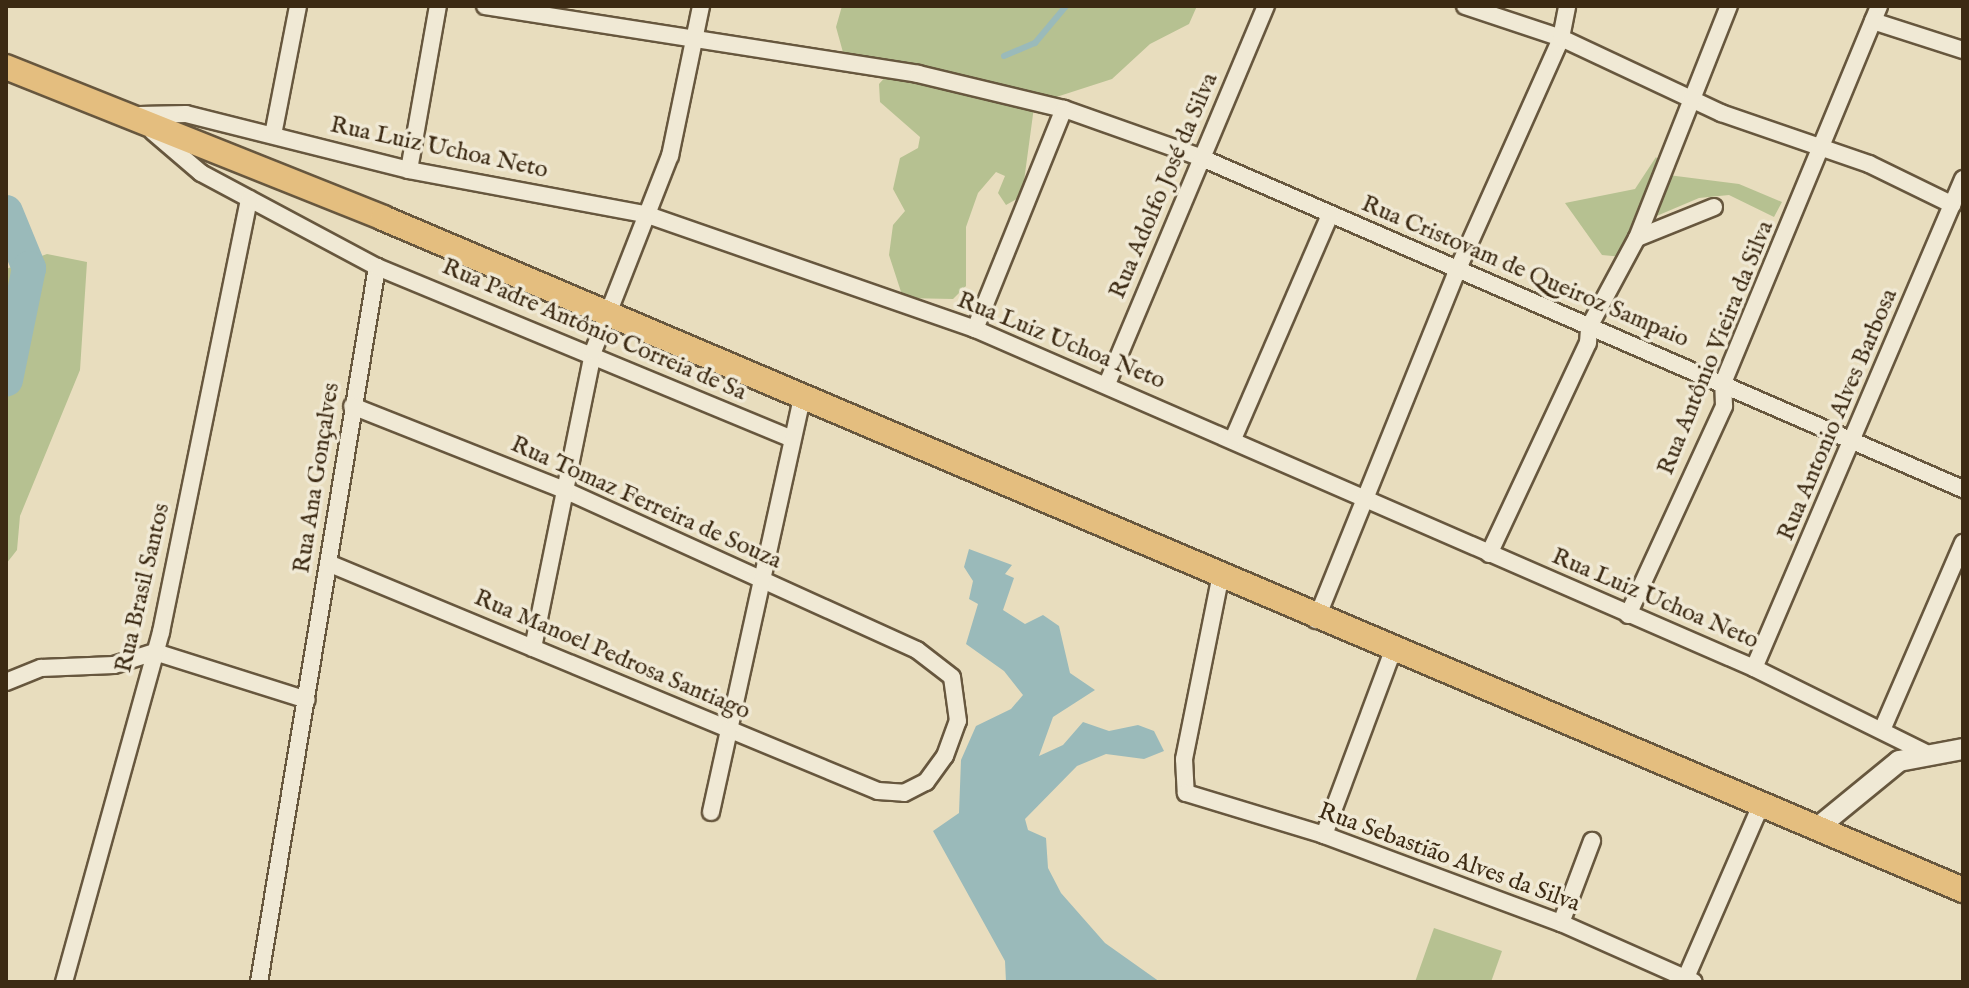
<!DOCTYPE html>
<meta charset="utf-8">
<style>
body{margin:0}
#map{position:relative;width:1969px;height:988px;overflow:hidden;background:#e8ddbe;font-family:"IM FELL English",serif}
div>[style]{position:absolute}
.green>*{inset:0;background:#b6c191}
.water>*{inset:0;background:#9ababa}
.stream>*{height:6px;margin:-3px;padding:0 3px;transform-origin:3px;border-radius:3px;background:#9ababa}
.river>*{height:34px;margin:-17px;padding:0 17px;transform-origin:17px;border-radius:17px;background:#9ababa}
.roads{filter:drop-shadow(2px 0 #67573e) drop-shadow(-2px 0 #67573e) drop-shadow(0 2px #67573e) drop-shadow(0 -2px #67573e)}
.minor>*{height:16px;margin:-8px;padding:0 8px;transform-origin:8px;border-radius:8px;background:#f0e9d5}
.tertiary>*{height:20px;margin:-10px;padding:0 10px;transform-origin:10px;border-radius:10px;background:#f0e9d5}
.primary>*{height:24px;margin:-12px;padding:0 12px;transform-origin:12px;border-radius:12px;background:#e4be7f}
span{translate:-50% -50%;white-space:nowrap;text-align:center;line-height:1.15;-webkit-text-stroke:7px #f0e9d5;paint-order:stroke}
.street-label{font-size:24px;color:#3c2a13}
.frame{position:absolute;inset:0;border:8px solid #3c2a13;pointer-events:none}
</style>
<div id="map">
<div class="green">
<div style="clip-path:polygon(842px 6px,1197px 6px,1189px 24px,1150px 44px,1112px 79px,1047px 100px,844px 56px,836px 27px)"></div>
<div style="clip-path:polygon(888px 74px,1034px 107px,1022px 196px,1006px 205px,998px 193px,1005px 176px,996px 172px,978px 193px,966px 227px,966px 286px,953px 299px,903px 298px,889px 255px,893px 225px,905px 211px,893px 189px,900px 158px,918px 148px,920px 137px,880px 102px,879px 84px)"></div>
<div style="clip-path:polygon(1656px 157px,1668px 175px,1739px 184px,1782px 202px,1774px 217px,1729px 195px,1699px 198px,1640px 223px,1623px 257px,1602px 255px,1565px 203px,1635px 189px)"></div>
<div style="clip-path:polygon(47px 254px,87px 262px,80px 370px,20px 516px,17px 550px,6px 564px,6px 269px)"></div>
<div style="clip-path:polygon(1434px 928px,1502px 951px,1491px 982px,1415px 982px)"></div>
</div>
<div class="water">
<div style="clip-path:polygon(969px 549px,1012px 565px,1005px 574px,1014px 578px,1003px 610px,1025px 624px,1043px 615px,1059px 626px,1070px 673px,1095px 690px,1053px 717px,1039px 756px,1063px 745px,1083px 722px,1109px 731px,1138px 725px,1154px 731px,1164px 751px,1144px 759px,1106px 754px,1077px 766px,1025px 819px,1028px 830px,1046px 838px,1048px 868px,1061px 893px,1105px 943px,1160px 982px,1006px 982px,1005px 961px,933px 831px,959px 813px,961px 760px,976px 726px,1011px 709px,1023px 695px,1004px 671px,966px 644px,978px 604px,969px 599px,973px 581px,964px 567px)"></div>
</div>
<div class="stream">
<div style="left:1004px;top:56px;width:34px;rotate:-23deg"></div>
<div style="left:1035px;top:43px;width:48px;rotate:-50deg"></div>
</div>
<div class="river">
<div style="left:6px;top:212px;width:61px;rotate:67.7deg"></div>
<div style="left:29px;top:268px;width:114px;rotate:101.6deg"></div>
</div>
<div class="roads">
<div class="minor">
<div style="left:485px;top:6px;width:438px;rotate:8.9deg"></div>
<div style="left:918px;top:74px;width:150px;rotate:13.5deg"></div>
<div style="left:1064px;top:109px;width:146px;rotate:19.5deg"></div>
<div style="left:1202px;top:158px;width:830px;rotate:23.51deg"></div>
<div style="left:1465px;top:6px;width:101px;rotate:18.4deg"></div>
<div style="left:1561px;top:38px;width:177px;rotate:25.1deg"></div>
<div style="left:1721px;top:113px;width:157px;rotate:19deg"></div>
<div style="left:1869px;top:164px;width:93px;rotate:26deg"></div>
<div style="left:1873px;top:21px;width:95px;rotate:17.9deg"></div>
<div style="left:139px;top:115px;width:47px;rotate:-1.2deg"></div>
<div style="left:186px;top:114px;width:230px;rotate:14.1deg"></div>
<div style="left:409px;top:170px;width:240px;rotate:10.6deg"></div>
<div style="left:645px;top:214px;width:349px;rotate:19.2deg"></div>
<div style="left:975px;top:329px;width:850px;rotate:23.52deg"></div>
<div style="left:1754px;top:668px;width:190px;rotate:26.3deg"></div>
<div style="left:153px;top:132px;width:63px;rotate:40.5deg"></div>
<div style="left:201px;top:173px;width:200px;rotate:28.1deg"></div>
<div style="left:377px;top:267px;width:725px;rotate:99.37deg"></div>
<div style="left:273px;top:135px;width:131px;rotate:-79deg"></div>
<div style="left:409px;top:170px;width:167px;rotate:-80deg"></div>
<div style="left:1637px;top:238px;width:250px;rotate:-68.4deg"></div>
<div style="left:377px;top:267px;width:449px;rotate:22.5deg"></div>
<div style="left:975px;top:329px;width:237px;rotate:-68deg"></div>
<div style="left:1107px;top:384px;width:410px;rotate:-67.2deg"></div>
<div style="left:1233px;top:439px;width:244px;rotate:-66.6deg"></div>
<div style="left:1489px;top:554px;width:233px;rotate:-64.9deg"></div>
<div style="left:1588px;top:343px;width:16px;rotate:-86deg"></div>
<div style="left:1589px;top:327px;width:101px;rotate:-61.7deg"></div>
<div style="left:1637px;top:238px;width:83px;rotate:-21.9deg"></div>
<div style="left:328px;top:563px;width:595px;rotate:22.52deg"></div>
<div style="left:878px;top:791px;width:26px;rotate:4deg"></div>
<div style="left:904px;top:793px;width:25px;rotate:-27deg"></div>
<div style="left:926px;top:782px;width:32px;rotate:-54deg"></div>
<div style="left:945px;top:756px;width:37px;rotate:-70deg"></div>
<div style="left:958px;top:721px;width:44px;rotate:-97.8deg"></div>
<div style="left:952px;top:677px;width:44px;rotate:-142.4deg"></div>
<div style="left:917px;top:650px;width:384px;rotate:-155.6deg"></div>
<div style="left:567px;top:491px;width:231px;rotate:-158.4deg"></div>
<div style="left:1220px;top:579px;width:184px;rotate:101.3deg"></div>
<div style="left:1184px;top:759px;width:34px;rotate:87deg"></div>
<div style="left:1186px;top:793px;width:144px;rotate:16.9deg"></div>
<div style="left:1324px;top:835px;width:253px;rotate:20.4deg"></div>
<div style="left:1561px;top:923px;width:145px;rotate:23.9deg"></div>
<div style="left:1628px;top:615px;width:230px;rotate:-65.3deg"></div>
<div style="left:1724px;top:406px;width:23px;rotate:-92deg"></div>
<div style="left:1723px;top:383px;width:408px;rotate:-67.5deg"></div>
<div style="left:1316px;top:620px;width:376px;rotate:-68deg"></div>
<div style="left:1457px;top:271px;width:255px;rotate:-65.9deg"></div>
<div style="left:1561px;top:38px;width:33px;rotate:-79deg"></div>
<div style="left:533px;top:648px;width:302px;rotate:-78.5deg"></div>
<div style="left:593px;top:352px;width:211px;rotate:-68.6deg"></div>
<div style="left:670px;top:156px;width:153px;rotate:-78.3deg"></div>
<div style="left:1754px;top:668px;width:532px;rotate:-66.86deg"></div>
<div style="left:6px;top:682px;width:38px;rotate:-22deg"></div>
<div style="left:41px;top:668px;width:73px;rotate:-2.4deg"></div>
<div style="left:114px;top:665px;width:43px;rotate:-17.6deg"></div>
<div style="left:155px;top:652px;width:159px;rotate:17.5deg"></div>
<div style="left:1882px;top:730px;width:204px;rotate:-66.6deg"></div>
<div style="left:711px;top:812px;width:421px;rotate:-77.6deg"></div>
<div style="left:1324px;top:835px;width:197px;rotate:-69.5deg"></div>
<div style="left:1561px;top:923px;width:88px;rotate:-69.3deg"></div>
<div style="left:64px;top:982px;width:363px;rotate:-74.5deg"></div>
<div style="left:161px;top:632px;width:442px;rotate:-78.5deg"></div>
<div style="left:1684px;top:982px;width:191px;rotate:-66.5deg"></div>
</div>
<div class="tertiary">
<div style="left:1816px;top:829px;width:107px;rotate:-39.3deg"></div>
<div style="left:1899px;top:761px;width:65px;rotate:-10.6deg"></div>
</div>
<div class="primary">
<div style="left:6px;top:67px;width:406px;rotate:21.8deg"></div>
<div style="left:383px;top:218px;width:1717px;rotate:23.04deg"></div>
</div>
</div>
<div class="street-label">
<span style="left:439px;top:148px;rotate:12deg">Rua Luiz Uchoa Neto</span>
<span style="left:1164px;top:186px;rotate:-67deg">Rua Adolfo José da Silva</span>
<span style="left:1525px;top:272px;rotate:23deg">Rua Cristovam de Queiroz Sampaio</span>
<span style="left:594px;top:330px;rotate:23deg">Rua Padre Antônio Correia de Sa</span>
<span style="left:1061px;top:341px;rotate:22deg">Rua Luiz Uchoa Neto</span>
<span style="left:1716px;top:348px;rotate:-68deg">Rua Antônio Vieira da Silva</span>
<span style="left:1838px;top:415px;rotate:-67deg">Rua Antonio Alves Barbosa</span>
<span style="left:317px;top:478px;rotate:-81deg">Rua Ana Gonçalves</span>
<span style="left:646px;top:503px;rotate:24deg">Rua Tomaz Ferreira de Souza</span>
<span style="left:143px;top:588px;rotate:-77deg">Rua Brasil Santos</span>
<span style="left:1655px;top:599px;rotate:23deg">Rua Luiz Uchoa Neto</span>
<span style="left:612px;top:655px;rotate:23deg">Rua Manoel Pedrosa Santiago</span>
<span style="left:1449px;top:858px;rotate:20deg">Rua Sebastião Alves da Silva</span>
</div>
<div class="frame"></div>
</div>
